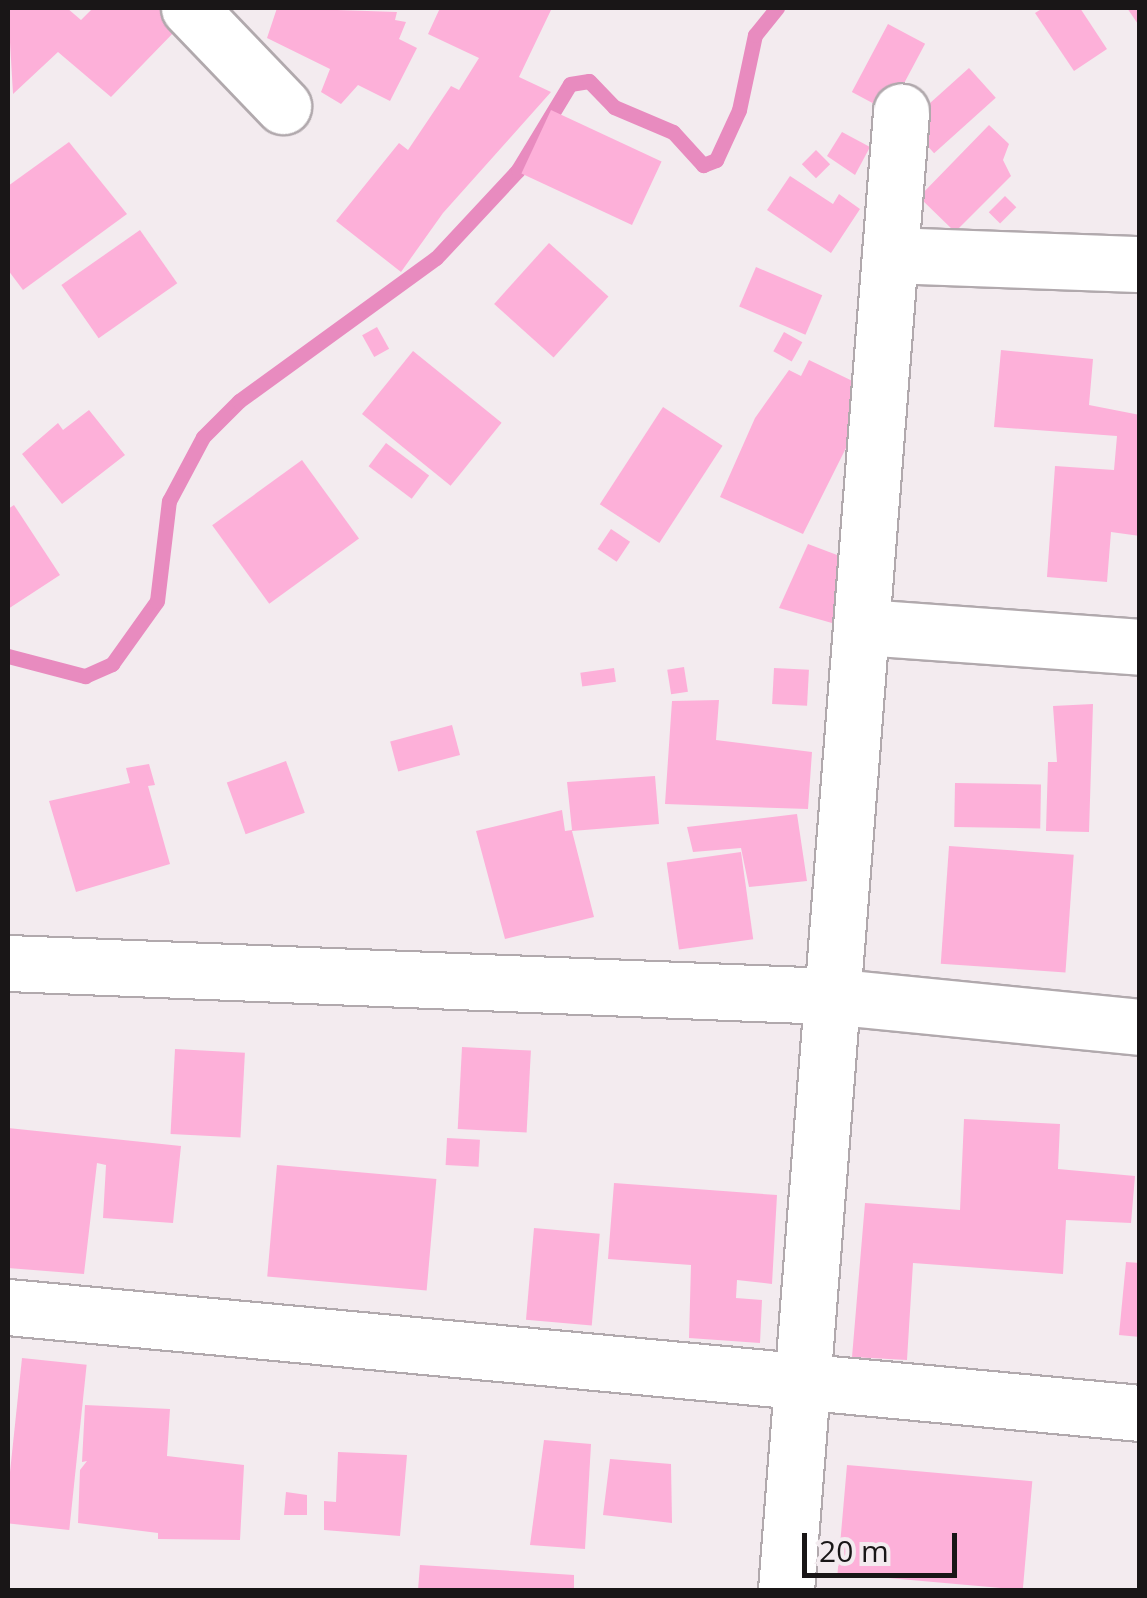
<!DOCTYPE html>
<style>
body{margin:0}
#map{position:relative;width:1147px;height:1598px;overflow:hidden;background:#f3ebef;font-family:"Open Sans",sans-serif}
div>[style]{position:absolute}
.stream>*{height:15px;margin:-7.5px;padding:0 7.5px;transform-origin:7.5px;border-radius:7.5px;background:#e88bbf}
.building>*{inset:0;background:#fdb0d9;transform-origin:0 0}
.roads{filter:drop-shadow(2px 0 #b1a9ad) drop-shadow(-2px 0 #b1a9ad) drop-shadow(0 2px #b1a9ad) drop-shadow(0 -2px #b1a9ad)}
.street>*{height:55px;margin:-27.5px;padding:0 27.5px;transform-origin:27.5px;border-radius:27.5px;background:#fff}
span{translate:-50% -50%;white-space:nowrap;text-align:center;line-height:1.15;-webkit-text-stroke:10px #f3ebef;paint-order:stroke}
.frame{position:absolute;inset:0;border:10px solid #191617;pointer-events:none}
.scale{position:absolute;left:802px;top:1533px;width:155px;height:45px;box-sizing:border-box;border:5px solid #191617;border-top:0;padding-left:12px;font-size:30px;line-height:35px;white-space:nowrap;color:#191617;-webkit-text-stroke:8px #f3ebef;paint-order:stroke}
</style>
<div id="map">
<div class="stream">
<div style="left:8px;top:656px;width:80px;rotate:14.6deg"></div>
<div style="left:85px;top:676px;width:30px;rotate:-24deg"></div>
<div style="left:112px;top:664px;width:77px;rotate:-54.5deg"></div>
<div style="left:157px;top:601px;width:101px;rotate:-83.2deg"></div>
<div style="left:169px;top:501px;width:72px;rotate:-62deg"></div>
<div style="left:203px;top:437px;width:51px;rotate:-45deg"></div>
<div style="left:239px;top:401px;width:243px;rotate:-36deg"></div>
<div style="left:436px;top:258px;width:120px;rotate:-47deg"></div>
<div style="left:518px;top:170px;width:100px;rotate:-58.8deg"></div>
<div style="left:570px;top:84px;width:19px;rotate:-9deg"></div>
<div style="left:589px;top:81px;width:36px;rotate:46deg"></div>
<div style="left:614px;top:107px;width:64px;rotate:23deg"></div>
<div style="left:673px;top:132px;width:45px;rotate:47.7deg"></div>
<div style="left:703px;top:165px;width:14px;rotate:-21deg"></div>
<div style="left:716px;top:160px;width:55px;rotate:-65.3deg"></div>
<div style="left:739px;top:110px;width:77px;rotate:-78deg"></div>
<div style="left:755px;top:35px;width:35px;rotate:-51deg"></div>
</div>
<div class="building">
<div style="clip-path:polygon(8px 8px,67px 8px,81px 20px,93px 8px,158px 8px,178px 28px,111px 97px,58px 52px,13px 94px)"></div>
<div style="clip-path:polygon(277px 8px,397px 12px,395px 20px,406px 22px,399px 39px,417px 48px,390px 101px,358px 85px,341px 104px,321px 92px,330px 69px,267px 38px)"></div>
<div style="clip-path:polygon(440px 8px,551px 10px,519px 77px,551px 92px,443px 213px,401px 272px,336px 221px,399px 143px,408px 150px,451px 86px,459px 90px,479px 58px,428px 34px)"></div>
<div style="clip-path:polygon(1043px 8px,1080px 8px,1107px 49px,1074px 71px,1035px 13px)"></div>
<div style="clip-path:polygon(1127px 8px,1140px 8px,1140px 27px)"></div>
<div style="left:888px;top:24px;width:42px;height:77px;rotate:28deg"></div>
<div style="left:969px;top:68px;width:40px;height:83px;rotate:48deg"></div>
<div style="left:551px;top:110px;width:122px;height:70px;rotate:25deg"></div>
<div style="clip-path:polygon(989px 125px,1009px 144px,1003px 160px,1011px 176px,955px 232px,919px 197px)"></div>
<div style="clip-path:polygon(842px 132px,870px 147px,855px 175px,827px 156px)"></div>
<div style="clip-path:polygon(69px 142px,127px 214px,23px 290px,8px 270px,8px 186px)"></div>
<div style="left:816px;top:150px;width:20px;height:20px;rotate:45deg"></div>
<div style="clip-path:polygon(790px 176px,833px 204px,839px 194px,860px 209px,831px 253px,767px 210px)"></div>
<div style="left:1005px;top:196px;width:16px;height:23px;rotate:45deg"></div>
<div style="left:140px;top:230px;width:65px;height:96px;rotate:55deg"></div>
<div style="left:549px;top:243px;width:80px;height:82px;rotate:42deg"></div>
<div style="left:756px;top:267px;width:72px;height:43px;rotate:23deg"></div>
<div style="left:377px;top:327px;width:25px;height:17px;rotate:61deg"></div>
<div style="left:784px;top:332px;width:21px;height:22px;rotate:29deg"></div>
<div style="clip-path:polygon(1001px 350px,1093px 359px,1089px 405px,1140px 415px,1140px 536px,1111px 532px,1107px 582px,1047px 577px,1055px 466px,1114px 470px,1117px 436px,994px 427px)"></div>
<div style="left:413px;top:351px;width:114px;height:81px;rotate:39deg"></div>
<div style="clip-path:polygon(809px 360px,867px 388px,868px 404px,803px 534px,720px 497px,755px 418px,789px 370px,801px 376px)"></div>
<div style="left:663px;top:407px;width:71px;height:116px;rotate:33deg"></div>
<div style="clip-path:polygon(89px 410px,125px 455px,62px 504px,22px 454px,58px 423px,63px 430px)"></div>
<div style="left:386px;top:443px;width:54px;height:29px;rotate:37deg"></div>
<div style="left:302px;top:460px;width:97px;height:111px;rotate:54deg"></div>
<div style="clip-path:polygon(14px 505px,60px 575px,8px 609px,8px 509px)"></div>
<div style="left:611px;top:529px;width:23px;height:24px;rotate:34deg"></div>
<div style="clip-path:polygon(808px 544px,853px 561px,832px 623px,779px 608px)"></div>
<div style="left:684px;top:667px;width:25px;height:17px;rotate:81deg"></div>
<div style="left:614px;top:668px;width:14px;height:34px;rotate:82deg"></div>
<div style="left:774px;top:668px;width:35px;height:36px;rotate:3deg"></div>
<div style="clip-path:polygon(719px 700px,716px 740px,812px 752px,808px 809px,665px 804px,672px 701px)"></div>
<div style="clip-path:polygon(1093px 704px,1089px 832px,1046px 831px,1048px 762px,1057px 762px,1053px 706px)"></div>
<div style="left:452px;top:725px;width:31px;height:64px;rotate:75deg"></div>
<div style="left:286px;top:761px;width:55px;height:63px;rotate:70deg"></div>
<div style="clip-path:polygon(149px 764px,155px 785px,148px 786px,170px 864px,76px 892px,49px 801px,130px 783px,126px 768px)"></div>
<div style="clip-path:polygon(655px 776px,659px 824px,572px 831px,594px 917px,505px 939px,476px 831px,562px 810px,565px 831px,572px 830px,567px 782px)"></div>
<div style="left:955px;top:783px;width:86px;height:44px;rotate:1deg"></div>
<div style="clip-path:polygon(797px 814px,807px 881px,749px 887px,741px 848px,693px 852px,687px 827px)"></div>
<div style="left:949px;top:846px;width:125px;height:118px;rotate:4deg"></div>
<div style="left:741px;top:852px;width:88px;height:75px;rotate:82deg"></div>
<div style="left:462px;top:1047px;width:69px;height:82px;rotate:3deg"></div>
<div style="left:175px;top:1049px;width:70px;height:85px;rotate:3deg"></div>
<div style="clip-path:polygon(964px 1119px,1060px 1124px,1058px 1169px,1135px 1176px,1131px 1223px,1066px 1220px,1063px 1274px,913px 1263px,907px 1360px,852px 1357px,865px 1203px,960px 1210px)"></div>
<div style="clip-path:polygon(8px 1128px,181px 1146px,173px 1223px,103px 1218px,106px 1165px,97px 1163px,84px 1274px,8px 1268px)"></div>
<div style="left:447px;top:1138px;width:33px;height:27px;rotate:3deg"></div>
<div style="left:277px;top:1165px;width:160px;height:112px;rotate:5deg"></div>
<div style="clip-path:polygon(614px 1183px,777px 1195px,772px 1284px,737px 1280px,736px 1298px,762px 1300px,760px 1343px,689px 1338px,691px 1265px,608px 1259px)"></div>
<div style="left:534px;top:1228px;width:66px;height:92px;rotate:5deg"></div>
<div style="clip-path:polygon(1126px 1262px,1140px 1263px,1140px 1337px,1119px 1335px)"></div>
<div style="left:22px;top:1358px;width:65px;height:166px;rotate:6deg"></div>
<div style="clip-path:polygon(85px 1405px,170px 1409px,167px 1456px,244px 1465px,240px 1540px,158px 1539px,158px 1533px,78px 1523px,80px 1470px,87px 1461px,82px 1462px)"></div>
<div style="clip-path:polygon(544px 1440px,591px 1444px,585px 1549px,530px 1545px)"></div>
<div style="clip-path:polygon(338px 1452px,407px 1455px,400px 1536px,324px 1530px,324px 1501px,336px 1502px)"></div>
<div style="clip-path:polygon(610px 1459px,671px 1464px,672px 1523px,603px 1515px)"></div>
<div style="left:847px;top:1465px;width:186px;height:109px;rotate:5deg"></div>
<div style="clip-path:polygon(286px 1492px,307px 1495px,307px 1515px,284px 1515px)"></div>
<div style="clip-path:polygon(420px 1565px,574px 1575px,574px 1590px,418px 1590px)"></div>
</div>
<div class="roads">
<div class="street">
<div style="left:189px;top:8px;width:136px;rotate:46.2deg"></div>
<div style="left:890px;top:255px;width:250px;rotate:2.1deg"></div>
<div style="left:863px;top:627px;width:278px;rotate:4.1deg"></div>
<div style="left:8px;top:963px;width:823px;rotate:2.3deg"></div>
<div style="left:830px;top:996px;width:312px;rotate:5.7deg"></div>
<div style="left:8px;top:1307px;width:1137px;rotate:5.35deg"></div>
<div style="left:786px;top:1590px;width:1483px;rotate:-85.55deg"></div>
</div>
</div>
<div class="frame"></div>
<div class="scale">20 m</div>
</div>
